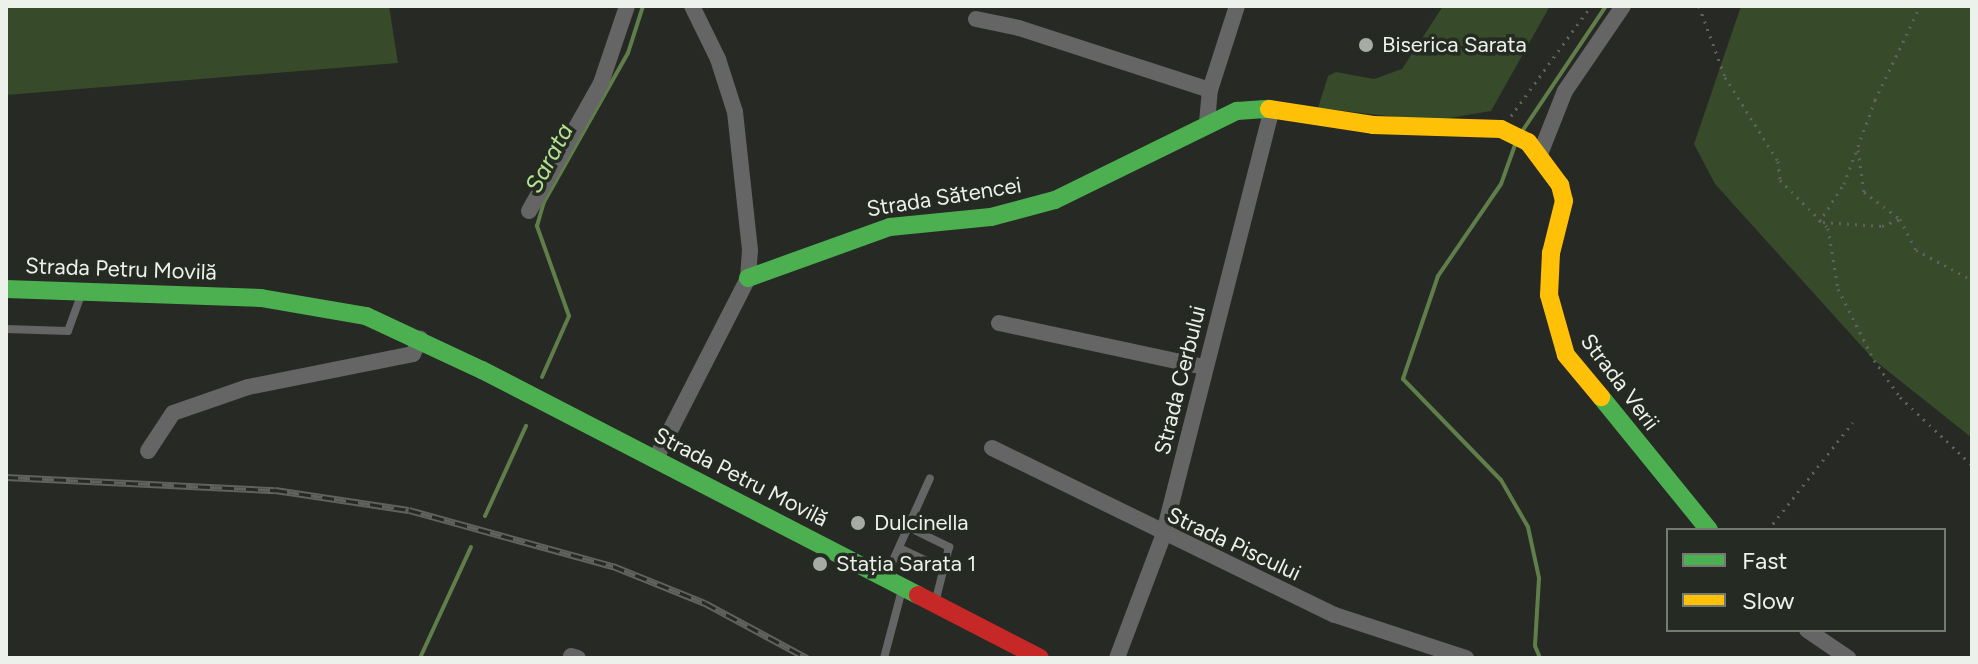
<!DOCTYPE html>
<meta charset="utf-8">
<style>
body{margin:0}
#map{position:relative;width:1978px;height:664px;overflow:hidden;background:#262924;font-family:Figtree,sans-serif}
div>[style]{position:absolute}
.green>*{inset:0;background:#374a2a}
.stream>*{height:4px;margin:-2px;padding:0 2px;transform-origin:2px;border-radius:2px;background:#607e4a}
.path>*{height:3px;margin-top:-1.5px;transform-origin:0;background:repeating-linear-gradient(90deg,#616260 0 2px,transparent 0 8px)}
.lane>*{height:8px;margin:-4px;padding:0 4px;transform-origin:4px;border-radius:4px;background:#646564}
.street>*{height:16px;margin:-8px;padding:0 8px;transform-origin:8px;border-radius:8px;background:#646564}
.fast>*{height:18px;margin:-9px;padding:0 9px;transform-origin:9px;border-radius:9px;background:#4caf50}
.slow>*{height:18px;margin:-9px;padding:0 9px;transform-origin:9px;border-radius:9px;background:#ffc107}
.jam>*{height:18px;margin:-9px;padding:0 9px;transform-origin:9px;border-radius:9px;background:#c62828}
.rail>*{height:7px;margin-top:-3.5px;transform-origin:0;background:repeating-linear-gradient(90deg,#252b22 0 12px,#616260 0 24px);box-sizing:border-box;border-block:2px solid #616260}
.dots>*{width:22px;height:22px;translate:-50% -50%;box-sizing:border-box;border:4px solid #252b22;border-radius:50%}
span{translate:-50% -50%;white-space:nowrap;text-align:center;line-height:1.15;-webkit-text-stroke:7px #252b22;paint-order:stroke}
.poi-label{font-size:22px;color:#edf1eb}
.left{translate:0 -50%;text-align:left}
.street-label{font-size:22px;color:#edf1eb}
.water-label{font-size:24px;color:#b4e492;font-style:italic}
.frame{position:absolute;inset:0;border:8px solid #edf1eb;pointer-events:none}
.legend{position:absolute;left:1666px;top:528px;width:280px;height:104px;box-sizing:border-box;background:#252b22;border:2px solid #757a72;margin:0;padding:10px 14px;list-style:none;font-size:24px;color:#edf1eb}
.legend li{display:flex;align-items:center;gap:16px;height:40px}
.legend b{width:40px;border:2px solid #757a72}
</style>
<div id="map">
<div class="green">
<div style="clip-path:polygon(6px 6px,389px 6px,398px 63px,6px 95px)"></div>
<div style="clip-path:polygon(1443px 6px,1550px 6px,1491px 111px,1431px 121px,1318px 108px,1328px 76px,1336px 72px,1374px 79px,1402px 69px)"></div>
<div style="clip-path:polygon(1741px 6px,1972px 6px,1972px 438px,1874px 360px,1715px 184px,1694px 144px)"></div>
</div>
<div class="stream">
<div style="left:1523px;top:130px;width:149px;rotate:-56.2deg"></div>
<div style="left:1515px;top:145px;width:41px;rotate:109.7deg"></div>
<div style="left:1501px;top:184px;width:112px;rotate:124.4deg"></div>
<div style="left:1438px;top:276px;width:109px;rotate:108.8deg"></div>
<div style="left:1403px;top:379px;width:141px;rotate:45.9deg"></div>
<div style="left:1501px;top:480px;width:54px;rotate:60.1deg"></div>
<div style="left:1528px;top:527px;width:52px;rotate:77.8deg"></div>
<div style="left:1539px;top:578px;width:68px;rotate:93.4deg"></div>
<div style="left:1535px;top:646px;width:13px;rotate:67deg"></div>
<div style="left:542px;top:377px;width:67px;rotate:-66.1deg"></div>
<div style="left:569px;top:316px;width:96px;rotate:-109.6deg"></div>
<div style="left:537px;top:226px;width:25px;rotate:-74deg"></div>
<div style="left:544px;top:202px;width:171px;rotate:-60.6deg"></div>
<div style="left:628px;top:53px;width:49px;rotate:-72.3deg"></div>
<div style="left:485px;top:516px;width:99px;rotate:-65.5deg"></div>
<div style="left:420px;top:658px;width:122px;rotate:-65.3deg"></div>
</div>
<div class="path">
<div style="left:1699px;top:6px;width:76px;rotate:69.9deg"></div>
<div style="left:1725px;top:77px;width:99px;rotate:57.8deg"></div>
<div style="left:1778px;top:161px;width:19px;rotate:84deg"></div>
<div style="left:1780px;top:180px;width:68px;rotate:45deg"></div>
<div style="left:1828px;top:228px;width:62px;rotate:80.7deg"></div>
<div style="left:1838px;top:289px;width:80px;rotate:63.1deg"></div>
<div style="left:1874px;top:360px;width:45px;rotate:54.9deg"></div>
<div style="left:1900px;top:397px;width:99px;rotate:43.4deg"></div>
<div style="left:1511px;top:116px;width:136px;rotate:-54deg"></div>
<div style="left:1858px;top:150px;width:42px;rotate:81.9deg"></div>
<div style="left:1864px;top:192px;width:45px;rotate:36.9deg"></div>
<div style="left:1819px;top:222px;width:45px;rotate:-56.7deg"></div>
<div style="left:1844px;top:184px;width:90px;rotate:-69.7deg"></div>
<div style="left:1875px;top:100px;width:104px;rotate:-64.4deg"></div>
<div style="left:1823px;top:222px;width:59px;rotate:3.9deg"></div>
<div style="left:1882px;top:226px;width:19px;rotate:-21deg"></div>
<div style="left:1900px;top:219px;width:35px;rotate:63deg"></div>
<div style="left:1916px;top:250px;width:64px;rotate:28.2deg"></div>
<div style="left:1768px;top:530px;width:137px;rotate:-51.8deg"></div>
</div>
<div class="lane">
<div style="left:6px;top:329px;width:62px;rotate:1.8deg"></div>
<div style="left:68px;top:331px;width:37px;rotate:-70deg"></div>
<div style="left:908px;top:527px;width:46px;rotate:26deg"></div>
<div style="left:949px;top:547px;width:54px;rotate:104deg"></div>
<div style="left:899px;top:548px;width:50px;rotate:25deg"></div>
<div style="left:886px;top:576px;width:107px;rotate:-65.8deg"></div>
<div style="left:884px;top:658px;width:70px;rotate:-75.2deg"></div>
</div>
<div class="street">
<div style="left:976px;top:19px;width:44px;rotate:11.8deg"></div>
<div style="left:1019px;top:28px;width:201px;rotate:18deg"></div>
<div style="left:1207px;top:123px;width:33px;rotate:-85deg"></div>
<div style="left:1210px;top:90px;width:88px;rotate:-72.2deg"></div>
<div style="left:1540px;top:154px;width:68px;rotate:-68.4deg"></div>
<div style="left:1565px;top:91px;width:103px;rotate:-55.7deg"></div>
<div style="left:529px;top:211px;width:147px;rotate:-60.6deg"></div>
<div style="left:601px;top:83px;width:81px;rotate:-71.3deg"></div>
<div style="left:999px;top:323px;width:211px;rotate:12.1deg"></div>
<div style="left:992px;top:448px;width:381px;rotate:26deg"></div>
<div style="left:1335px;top:615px;width:138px;rotate:18.2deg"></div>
<div style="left:148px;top:451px;width:45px;rotate:-56.7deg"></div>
<div style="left:173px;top:413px;width:79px;rotate:-19.1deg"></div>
<div style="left:248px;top:387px;width:168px;rotate:-11.3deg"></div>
<div style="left:413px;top:354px;width:17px;rotate:-65deg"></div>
<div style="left:655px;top:460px;width:204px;rotate:-62.9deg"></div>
<div style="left:748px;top:278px;width:28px;rotate:-86deg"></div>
<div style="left:750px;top:250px;width:139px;rotate:-96.2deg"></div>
<div style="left:735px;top:112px;width:56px;rotate:-107.8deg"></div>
<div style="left:718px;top:59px;width:59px;rotate:-116.1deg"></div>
<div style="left:1807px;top:630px;width:50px;rotate:34.3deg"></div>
<div style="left:571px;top:656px;width:7px;rotate:16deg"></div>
<div style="left:1117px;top:658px;width:130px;rotate:-69.3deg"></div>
<div style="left:1163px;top:536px;width:441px;rotate:-75.7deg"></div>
</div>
<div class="fast">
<div style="left:748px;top:278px;width:151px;rotate:-19.8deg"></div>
<div style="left:890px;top:227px;width:101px;rotate:-5.7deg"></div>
<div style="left:991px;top:217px;width:66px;rotate:-14.9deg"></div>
<div style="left:1055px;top:200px;width:203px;rotate:-26.1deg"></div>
<div style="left:1237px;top:111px;width:32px;rotate:-4deg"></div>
<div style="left:6px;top:289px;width:255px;rotate:2deg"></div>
<div style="left:261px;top:298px;width:107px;rotate:9.7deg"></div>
<div style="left:366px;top:316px;width:128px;rotate:25deg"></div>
<div style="left:482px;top:370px;width:491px;rotate:27.3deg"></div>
<div style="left:1601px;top:397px;width:171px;rotate:50.9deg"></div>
</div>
<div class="slow">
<div style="left:1269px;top:109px;width:105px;rotate:8.7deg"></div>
<div style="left:1373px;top:125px;width:128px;rotate:1.8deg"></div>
<div style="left:1501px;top:129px;width:30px;rotate:26deg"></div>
<div style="left:1528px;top:142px;width:54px;rotate:53.3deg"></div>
<div style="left:1560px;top:185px;width:16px;rotate:76deg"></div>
<div style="left:1564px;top:201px;width:54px;rotate:104deg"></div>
<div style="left:1551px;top:253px;width:42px;rotate:92.7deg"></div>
<div style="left:1549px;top:295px;width:62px;rotate:74.2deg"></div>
<div style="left:1566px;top:355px;width:55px;rotate:50.2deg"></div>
</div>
<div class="jam">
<div style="left:918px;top:595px;width:137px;rotate:27.3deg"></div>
</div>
<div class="rail">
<div style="left:6px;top:477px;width:269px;rotate:2.8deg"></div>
<div style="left:275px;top:490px;width:135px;rotate:8.5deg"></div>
<div style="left:409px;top:510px;width:212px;rotate:15.4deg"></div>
<div style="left:613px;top:566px;width:99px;rotate:21.9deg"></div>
<div style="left:705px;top:603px;width:116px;rotate:28.3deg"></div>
</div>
<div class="dots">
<div style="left:1366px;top:45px;background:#a7aba5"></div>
<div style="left:858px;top:523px;background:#a7aba5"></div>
<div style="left:820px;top:564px;background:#a7aba5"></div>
</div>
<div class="poi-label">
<span class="left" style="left:1382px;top:45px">Biserica Sarata</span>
<span class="left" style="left:874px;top:523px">Dulcinella</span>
<span class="left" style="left:836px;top:564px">Stația Sarata 1</span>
</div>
<div class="street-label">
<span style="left:944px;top:197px;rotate:-9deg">Strada Sătencei</span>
<span style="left:121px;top:269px;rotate:2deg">Strada Petru Movilă</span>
<span style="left:1180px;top:380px;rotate:-76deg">Strada Cerbului</span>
<span style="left:1620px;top:382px;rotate:53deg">Strada Verii</span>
<span style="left:741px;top:477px;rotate:27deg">Strada Petru Movilă</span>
<span style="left:1234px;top:544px;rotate:25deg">Strada Piscului</span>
</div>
<div class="water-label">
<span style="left:549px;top:158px;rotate:-62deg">Sarata</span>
</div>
<div class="frame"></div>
<ul class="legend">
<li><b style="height:10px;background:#4caf50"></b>Fast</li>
<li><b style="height:10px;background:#ffc107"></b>Slow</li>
</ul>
</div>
